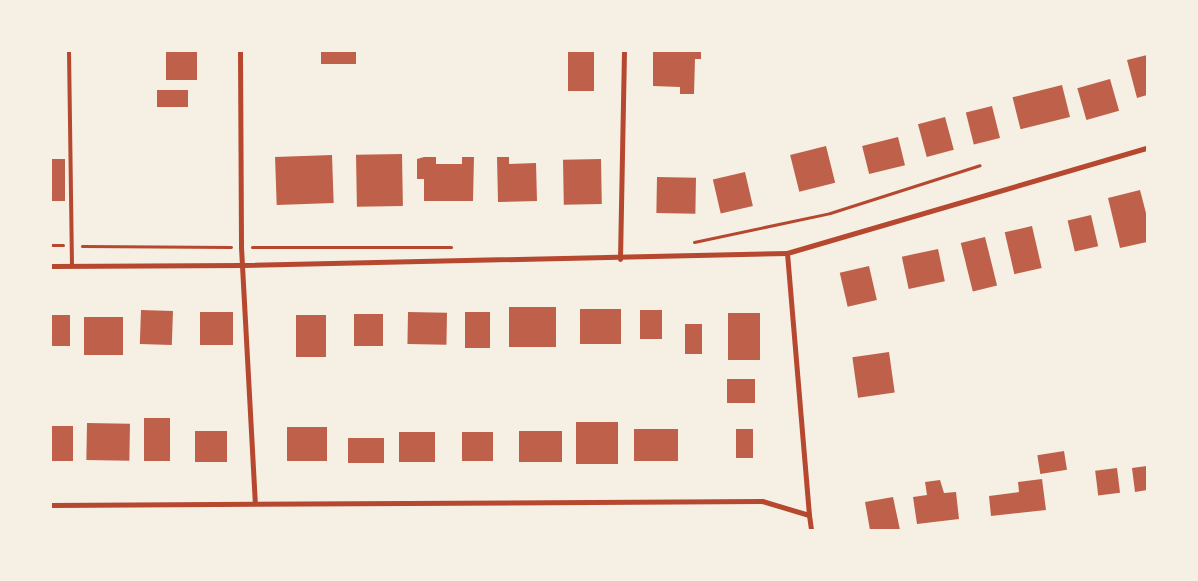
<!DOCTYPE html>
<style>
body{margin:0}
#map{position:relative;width:1198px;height:581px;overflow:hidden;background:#f6efe4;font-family:Raleway,sans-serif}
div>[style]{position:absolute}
.building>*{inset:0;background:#bf614a;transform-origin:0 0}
.path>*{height:3px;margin:-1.5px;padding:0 1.5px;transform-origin:1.5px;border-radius:1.5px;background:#b5482f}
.service>*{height:4px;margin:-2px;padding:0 2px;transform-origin:2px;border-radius:2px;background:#b5482f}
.minor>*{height:5px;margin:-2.5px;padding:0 2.5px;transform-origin:2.5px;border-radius:2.5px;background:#b5482f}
span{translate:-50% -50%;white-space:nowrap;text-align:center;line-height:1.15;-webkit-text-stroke:4px #f6efe4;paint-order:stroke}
.frame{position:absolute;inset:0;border:52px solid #f6efe4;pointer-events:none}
</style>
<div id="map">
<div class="building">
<div style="left:166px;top:51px;width:31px;height:29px"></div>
<div style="left:321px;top:51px;width:35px;height:13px"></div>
<div style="left:568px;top:51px;width:26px;height:40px"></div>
<div style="clip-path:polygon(653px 51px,701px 51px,701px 59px,695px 59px,694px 94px,680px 94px,680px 87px,653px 86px)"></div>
<div style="clip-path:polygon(1147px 55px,1147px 95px,1137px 98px,1127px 60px)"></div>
<div style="left:1110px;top:79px;width:33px;height:34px;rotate:74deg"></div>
<div style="left:1062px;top:85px;width:33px;height:51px;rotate:76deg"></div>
<div style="left:188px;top:90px;width:17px;height:31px;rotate:90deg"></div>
<div style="left:992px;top:106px;width:33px;height:27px;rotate:76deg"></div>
<div style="left:945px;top:117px;width:34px;height:28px;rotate:75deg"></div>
<div style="left:898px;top:137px;width:29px;height:37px;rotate:76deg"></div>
<div style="left:826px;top:146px;width:38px;height:37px;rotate:76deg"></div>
<div style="left:402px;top:154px;width:52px;height:46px;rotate:89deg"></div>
<div style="left:332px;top:155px;width:48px;height:57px;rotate:88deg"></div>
<div style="clip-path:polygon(424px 157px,436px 157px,436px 164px,462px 164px,462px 157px,474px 157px,473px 201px,424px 201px,424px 179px,417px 179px,417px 159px)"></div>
<div style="clip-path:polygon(497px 157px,509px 157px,509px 164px,536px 163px,537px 201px,498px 202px)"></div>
<div style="left:51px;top:159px;width:14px;height:42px"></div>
<div style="left:601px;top:159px;width:45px;height:38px;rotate:89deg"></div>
<div style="left:745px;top:172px;width:35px;height:33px;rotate:77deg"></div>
<div style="left:657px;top:177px;width:39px;height:36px;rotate:1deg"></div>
<div style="clip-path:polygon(1140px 190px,1147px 217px,1147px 242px,1120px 248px,1108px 198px)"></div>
<div style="left:1091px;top:215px;width:32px;height:24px;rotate:77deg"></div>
<div style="left:1032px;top:226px;width:43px;height:28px;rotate:77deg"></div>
<div style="left:985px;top:237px;width:50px;height:25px;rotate:76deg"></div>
<div style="left:938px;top:249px;width:33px;height:37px;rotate:78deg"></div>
<div style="left:869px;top:266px;width:35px;height:30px;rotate:77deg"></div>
<div style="left:509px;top:307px;width:47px;height:40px"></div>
<div style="left:580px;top:309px;width:41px;height:35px"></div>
<div style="left:141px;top:310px;width:32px;height:34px;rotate:2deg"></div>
<div style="left:640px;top:310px;width:22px;height:29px"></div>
<div style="left:200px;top:312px;width:33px;height:33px"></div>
<div style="left:408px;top:312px;width:39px;height:32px;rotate:1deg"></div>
<div style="left:465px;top:312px;width:25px;height:36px"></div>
<div style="left:728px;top:313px;width:32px;height:47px"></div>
<div style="left:354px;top:314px;width:29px;height:32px"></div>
<div style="left:51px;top:315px;width:19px;height:31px"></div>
<div style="left:296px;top:315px;width:30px;height:42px"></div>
<div style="left:84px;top:317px;width:39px;height:38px"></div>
<div style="left:685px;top:324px;width:17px;height:30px"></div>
<div style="left:889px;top:352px;width:41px;height:37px;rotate:82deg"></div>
<div style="left:727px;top:379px;width:28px;height:24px"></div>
<div style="left:144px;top:418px;width:26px;height:43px"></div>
<div style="left:576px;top:422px;width:42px;height:42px"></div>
<div style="left:87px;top:423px;width:43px;height:37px;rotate:1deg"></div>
<div style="left:51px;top:426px;width:22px;height:35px"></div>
<div style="left:287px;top:427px;width:40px;height:34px"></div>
<div style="left:634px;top:429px;width:44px;height:32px"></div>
<div style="left:736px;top:429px;width:17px;height:29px"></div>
<div style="left:195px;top:431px;width:32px;height:31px"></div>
<div style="left:519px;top:431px;width:43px;height:31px"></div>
<div style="left:399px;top:432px;width:36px;height:30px"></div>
<div style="left:462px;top:432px;width:31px;height:29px"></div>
<div style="left:348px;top:438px;width:36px;height:25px"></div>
<div style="left:1064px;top:451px;width:19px;height:27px;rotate:81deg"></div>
<div style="clip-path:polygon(1147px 466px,1147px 490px,1135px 492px,1132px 468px)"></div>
<div style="left:1117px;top:468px;width:25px;height:22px;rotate:83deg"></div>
<div style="clip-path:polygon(1042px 479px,1046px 510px,991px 516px,989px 496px,1019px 492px,1018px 482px)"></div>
<div style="clip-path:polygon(940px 480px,944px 493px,956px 492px,959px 519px,917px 524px,913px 497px,927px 495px,925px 482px)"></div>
<div style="clip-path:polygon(893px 497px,900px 530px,870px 530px,865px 502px)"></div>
</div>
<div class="path">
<div style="left:694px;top:242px;width:139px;rotate:-12deg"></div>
<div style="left:830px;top:213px;width:157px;rotate:-17.7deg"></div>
<div style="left:51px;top:245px;width:12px"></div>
<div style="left:82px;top:246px;width:149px;rotate:0.4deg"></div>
<div style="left:252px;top:247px;width:199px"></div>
</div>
<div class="service">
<div style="left:69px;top:51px;width:214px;rotate:89.2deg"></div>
</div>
<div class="minor">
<div style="left:240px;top:51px;width:196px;rotate:89.7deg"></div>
<div style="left:241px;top:247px;width:256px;rotate:86.9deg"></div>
<div style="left:787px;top:253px;width:263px;rotate:85.2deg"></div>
<div style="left:620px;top:259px;width:208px;rotate:-88.9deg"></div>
<div style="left:51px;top:266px;width:191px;rotate:-0.3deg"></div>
<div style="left:242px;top:265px;width:545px;rotate:-1.26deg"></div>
<div style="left:787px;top:253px;width:375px;rotate:-16.3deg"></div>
<div style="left:51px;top:505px;width:711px;rotate:-0.32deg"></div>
<div style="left:762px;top:501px;width:49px;rotate:16.6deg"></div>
<div style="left:809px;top:515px;width:15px;rotate:82deg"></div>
</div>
<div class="frame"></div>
</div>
